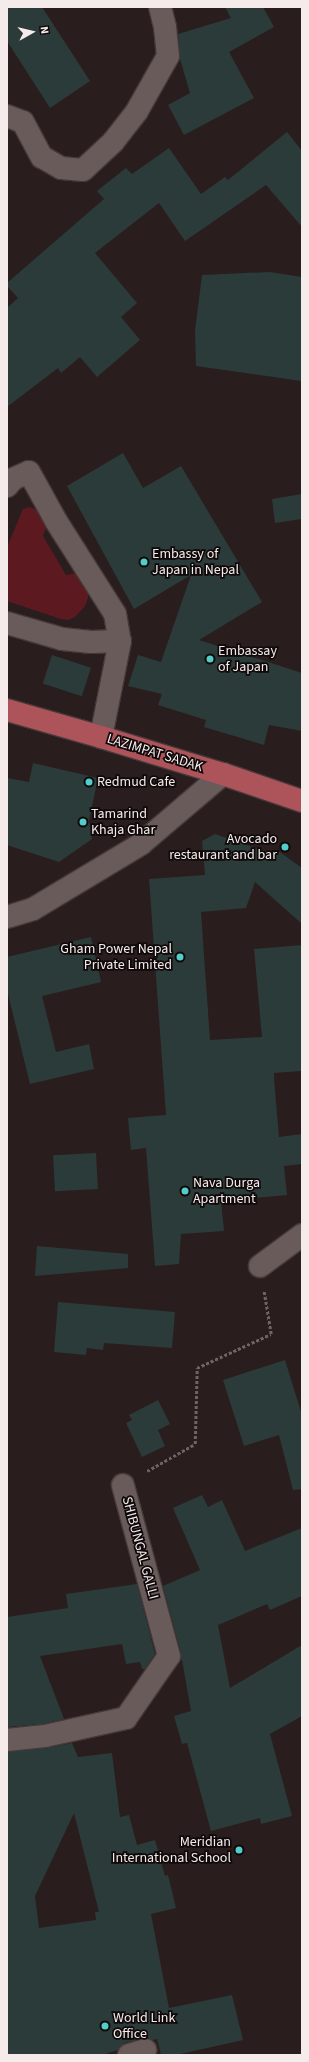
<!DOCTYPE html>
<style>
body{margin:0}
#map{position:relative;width:309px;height:2062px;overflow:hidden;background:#2a1d1d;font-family:"Source Sans 3",sans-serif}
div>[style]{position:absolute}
.green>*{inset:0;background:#5d1920}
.building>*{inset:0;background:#2b3b3a;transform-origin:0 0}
.path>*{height:2.5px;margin-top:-1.25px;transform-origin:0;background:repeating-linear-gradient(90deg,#6f6363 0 3px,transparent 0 5px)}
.roads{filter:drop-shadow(1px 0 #45393a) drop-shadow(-1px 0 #45393a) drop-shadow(0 1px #45393a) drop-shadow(0 -1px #45393a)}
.minor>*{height:22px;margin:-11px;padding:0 11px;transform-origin:11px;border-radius:11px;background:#6a5b5b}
.major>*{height:22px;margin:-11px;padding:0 11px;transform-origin:11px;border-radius:11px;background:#ad535a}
.dots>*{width:11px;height:11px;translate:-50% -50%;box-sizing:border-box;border:2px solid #0f0909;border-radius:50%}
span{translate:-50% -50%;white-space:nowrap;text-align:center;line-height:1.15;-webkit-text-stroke:3.5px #0f0909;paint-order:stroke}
.poi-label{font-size:14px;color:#f5ebeb}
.left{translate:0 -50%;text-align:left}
.right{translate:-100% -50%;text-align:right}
.street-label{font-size:14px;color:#f5ebeb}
.frame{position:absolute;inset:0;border:8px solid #f5ebeb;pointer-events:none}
.north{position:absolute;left:12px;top:12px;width:40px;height:40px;-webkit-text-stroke:3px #0f0909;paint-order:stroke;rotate:82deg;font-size:11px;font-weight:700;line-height:16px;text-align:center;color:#f5ebeb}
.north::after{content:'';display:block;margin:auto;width:14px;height:18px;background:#f5ebeb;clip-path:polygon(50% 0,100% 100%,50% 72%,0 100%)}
</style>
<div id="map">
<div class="green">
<div style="clip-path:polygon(30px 507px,41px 512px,47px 525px,43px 536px,66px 575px,77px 573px,88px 588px,88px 598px,85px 606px,75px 617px,68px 620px,61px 619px,7px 601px,7px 547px,23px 509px)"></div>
</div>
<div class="building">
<div style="clip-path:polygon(7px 7px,42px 7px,90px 81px,50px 108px,7px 41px)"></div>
<div style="clip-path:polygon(225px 7px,263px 7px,274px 27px,229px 52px,254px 98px,184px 135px,168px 105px,190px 93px,180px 59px,178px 34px,231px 18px)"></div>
<div style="clip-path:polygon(287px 132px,302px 151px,302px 227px,266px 185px,185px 241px,159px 203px,95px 253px,137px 303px,121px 317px,140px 340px,97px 377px,80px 357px,61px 373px,58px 368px,7px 407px,7px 308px,18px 298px,7px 286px,7px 283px,104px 199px,97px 191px,126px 168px,132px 174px,169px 148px,201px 194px,225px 177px,228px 180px)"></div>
<div style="clip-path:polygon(270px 272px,302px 277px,302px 381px,196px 366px,195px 331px,202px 275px)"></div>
<div style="clip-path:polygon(123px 453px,143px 488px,181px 466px,262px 602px,199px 640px,302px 673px,302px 731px,269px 725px,264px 745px,204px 727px,206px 720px,158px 705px,162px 694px,128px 686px,138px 655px,161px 662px,191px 575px,134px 609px,67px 486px)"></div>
<div style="clip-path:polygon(302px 494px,302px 519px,275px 523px,272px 499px)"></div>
<div style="left:52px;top:655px;width:41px;height:30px;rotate:18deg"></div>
<div style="clip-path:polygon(33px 763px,98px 778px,89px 820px,92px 839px,59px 862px,7px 845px,7px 778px,29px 782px)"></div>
<div style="clip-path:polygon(215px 834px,274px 854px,277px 850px,302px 868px,302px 924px,255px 882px,246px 908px,201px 912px,210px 1040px,262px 1037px,254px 949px,302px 945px,302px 1071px,274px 1073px,274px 1079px,279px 1137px,302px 1134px,302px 1164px,284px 1166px,287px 1195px,221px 1201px,224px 1231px,181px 1234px,179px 1264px,155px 1266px,146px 1148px,131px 1150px,128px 1118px,166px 1115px,149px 879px,205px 875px,202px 841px)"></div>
<div style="clip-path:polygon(91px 937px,101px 982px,42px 996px,56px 1052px,89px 1044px,94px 1069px,30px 1084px,7px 990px,7px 957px)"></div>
<div style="left:96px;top:1153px;width:36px;height:43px;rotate:87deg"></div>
<div style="clip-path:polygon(37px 1246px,128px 1254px,128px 1268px,35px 1276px)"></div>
<div style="clip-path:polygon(58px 1302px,175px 1312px,172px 1348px,104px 1343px,103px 1350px,87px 1348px,86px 1355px,54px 1352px)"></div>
<div style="clip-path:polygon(285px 1360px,302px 1415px,302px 1489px,293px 1490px,279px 1435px,244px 1446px,223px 1380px)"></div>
<div style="clip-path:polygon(158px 1400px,170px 1424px,158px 1430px,165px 1446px,142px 1457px,126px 1423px,132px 1420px,129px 1415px)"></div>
<div style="clip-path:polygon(202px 1495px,208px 1507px,222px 1500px,245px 1551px,302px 1528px,302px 1596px,270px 1610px,267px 1604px,218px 1625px,230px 1688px,302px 1645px,302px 1716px,270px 1734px,292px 1816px,261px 1824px,260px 1818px,211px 1831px,187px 1743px,182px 1744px,174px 1716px,191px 1711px,182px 1660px,180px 1660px,181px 1653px,163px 1586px,200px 1570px,173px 1508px)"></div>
<div style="clip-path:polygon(137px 1584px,155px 1654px,145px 1669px,142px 1669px,140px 1662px,126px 1664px,122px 1644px,40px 1656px,64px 1719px,43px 1724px,7px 1727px,7px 1617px,68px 1608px,66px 1594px)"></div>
<div style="clip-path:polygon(evenodd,72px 1743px,78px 1757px,112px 1753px,120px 1817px,129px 1815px,137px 1845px,155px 1840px,165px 1876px,168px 1875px,176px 1908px,151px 1914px,169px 2008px,232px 1995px,243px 2040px,176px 2055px,161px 2055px,157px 2039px,153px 2040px,147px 2038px,125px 2043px,118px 2050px,102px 2055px,7px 2055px,7px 1752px,46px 1748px,72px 1743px,74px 1813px,99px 1912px,95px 1912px,96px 1920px,39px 1928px,35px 1896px,74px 1813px)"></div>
</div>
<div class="path">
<div style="left:147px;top:1471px;width:55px;rotate:-29.4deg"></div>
<div style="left:195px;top:1444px;width:76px;rotate:-88.5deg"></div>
<div style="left:197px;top:1368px;width:81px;rotate:-24.7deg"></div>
<div style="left:271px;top:1334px;width:43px;rotate:-99.5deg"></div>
</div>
<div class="roads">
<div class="minor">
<div style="left:7px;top:116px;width:17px;rotate:21deg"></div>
<div style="left:23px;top:122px;width:40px;rotate:62deg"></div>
<div style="left:42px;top:157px;width:22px;rotate:30deg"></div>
<div style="left:61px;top:168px;width:22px;rotate:5deg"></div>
<div style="left:83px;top:170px;width:41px;rotate:-43deg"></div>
<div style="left:113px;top:142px;width:39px;rotate:-52deg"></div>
<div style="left:137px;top:111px;width:63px;rotate:-60.6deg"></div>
<div style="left:168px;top:56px;width:29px;rotate:-96deg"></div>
<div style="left:165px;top:27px;width:21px;rotate:-104deg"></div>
<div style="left:7px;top:486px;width:9px;rotate:-49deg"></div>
<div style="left:13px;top:479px;width:17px;rotate:-24deg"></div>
<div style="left:29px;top:472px;width:56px;rotate:61.1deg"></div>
<div style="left:56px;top:521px;width:110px;rotate:57.6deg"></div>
<div style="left:115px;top:614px;width:27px;rotate:80deg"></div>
<div style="left:120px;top:641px;width:98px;rotate:101.2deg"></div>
<div style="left:7px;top:623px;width:57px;rotate:16.2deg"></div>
<div style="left:62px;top:639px;width:29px;rotate:6deg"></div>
<div style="left:91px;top:642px;width:29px;rotate:-2deg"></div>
<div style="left:7px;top:917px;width:27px;rotate:-17deg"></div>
<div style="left:33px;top:909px;width:126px;rotate:-31deg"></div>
<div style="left:141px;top:844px;width:108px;rotate:-40.5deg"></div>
<div style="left:260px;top:1266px;width:52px;rotate:-36.4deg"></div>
<div style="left:7px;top:1740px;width:38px;rotate:-6deg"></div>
<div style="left:45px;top:1736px;width:83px;rotate:-12.5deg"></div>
<div style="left:126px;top:1718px;width:75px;rotate:-55.3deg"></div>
<div style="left:169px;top:1656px;width:177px;rotate:-105.1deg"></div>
<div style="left:129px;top:2055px;width:17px;rotate:-17deg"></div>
</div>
<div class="major">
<div style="left:7px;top:710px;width:98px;rotate:16deg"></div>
<div style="left:101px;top:737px;width:127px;rotate:16.9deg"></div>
<div style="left:223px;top:774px;width:83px;rotate:18.9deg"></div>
</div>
</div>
<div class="dots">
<div style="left:144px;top:562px;background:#53cdc9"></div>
<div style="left:210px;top:659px;background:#53cdc9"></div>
<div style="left:89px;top:782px;background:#53cdc9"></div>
<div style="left:83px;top:822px;background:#53cdc9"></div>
<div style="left:285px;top:847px;background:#53cdc9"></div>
<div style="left:180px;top:957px;background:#53cdc9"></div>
<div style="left:185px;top:1191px;background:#53cdc9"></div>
<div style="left:239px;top:1850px;background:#53cdc9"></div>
<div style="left:105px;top:2026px;background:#53cdc9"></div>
</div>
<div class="poi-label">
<span class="left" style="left:152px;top:562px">Embassy of<br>Japan in Nepal</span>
<span class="left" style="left:218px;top:659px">Embassay<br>of Japan</span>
<span class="left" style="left:97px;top:782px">Redmud Cafe</span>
<span class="left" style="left:91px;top:822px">Tamarind<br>Khaja Ghar</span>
<span class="right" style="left:277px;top:847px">Avocado<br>restaurant and bar</span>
<span class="right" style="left:172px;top:957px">Gham Power Nepal<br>Private Limited</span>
<span class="left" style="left:193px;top:1191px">Nava Durga<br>Apartment</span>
<span class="right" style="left:231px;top:1850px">Meridian<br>International School</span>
<span class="left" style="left:113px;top:2026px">World Link<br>Office</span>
</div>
<div class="street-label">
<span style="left:155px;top:753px;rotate:17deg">LAZIMPAT SADAK</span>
<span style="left:140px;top:1548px;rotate:75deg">SHIBUNGAL GALLI</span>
</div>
<div class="frame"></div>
<div class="north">N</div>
</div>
